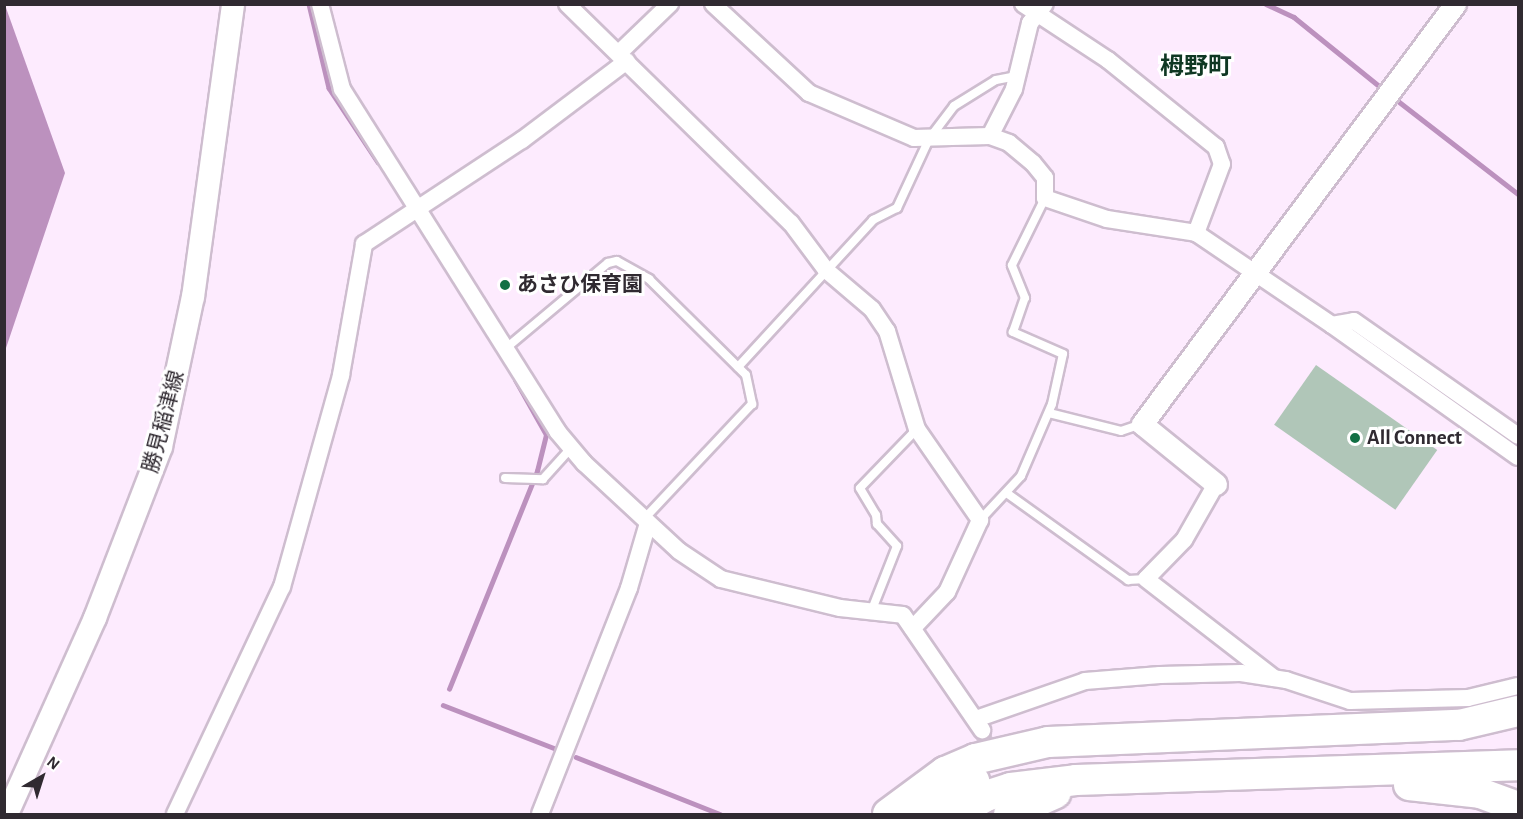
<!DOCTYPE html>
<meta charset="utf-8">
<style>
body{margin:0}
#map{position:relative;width:1523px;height:819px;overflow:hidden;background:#fdebfe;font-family:"Alegreya Sans","Noto Sans JP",sans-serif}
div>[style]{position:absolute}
.water>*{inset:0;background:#bc91be}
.stream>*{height:4.5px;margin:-2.25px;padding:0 2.25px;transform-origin:2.25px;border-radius:2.25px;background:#bc91be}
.building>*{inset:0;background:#b0c6b8;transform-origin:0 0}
.minor-tunnel>*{height:16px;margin-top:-8px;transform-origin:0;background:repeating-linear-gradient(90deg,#d4c4d5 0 16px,transparent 0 24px)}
.roads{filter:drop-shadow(2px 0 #cebdcf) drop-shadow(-2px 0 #cebdcf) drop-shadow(0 2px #cebdcf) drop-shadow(0 -2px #cebdcf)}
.service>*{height:8px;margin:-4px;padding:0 4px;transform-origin:4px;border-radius:4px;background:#fff}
.minor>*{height:16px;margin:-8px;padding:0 8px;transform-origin:8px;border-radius:8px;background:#fff}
.tertiary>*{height:21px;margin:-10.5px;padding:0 10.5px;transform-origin:10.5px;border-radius:10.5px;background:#fff}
.secondary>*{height:22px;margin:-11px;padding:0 11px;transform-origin:11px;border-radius:11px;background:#fff}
.motorway>*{height:30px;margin:-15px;padding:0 15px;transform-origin:15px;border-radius:15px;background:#fff}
.dots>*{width:16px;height:16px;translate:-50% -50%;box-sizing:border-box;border:3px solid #fff;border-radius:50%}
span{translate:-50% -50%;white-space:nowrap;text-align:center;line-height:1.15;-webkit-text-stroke:6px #fff;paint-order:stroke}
.poi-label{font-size:21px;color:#302a31;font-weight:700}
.left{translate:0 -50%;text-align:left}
.street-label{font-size:21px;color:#302a31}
.quarter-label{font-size:24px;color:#0f3823;font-weight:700}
.frame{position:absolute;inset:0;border:6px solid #302a31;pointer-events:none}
.north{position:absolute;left:12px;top:747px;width:60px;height:60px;-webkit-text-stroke:4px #fff;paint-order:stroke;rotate:39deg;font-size:16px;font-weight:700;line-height:24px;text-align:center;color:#302a31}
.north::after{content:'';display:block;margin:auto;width:21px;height:27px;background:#302a31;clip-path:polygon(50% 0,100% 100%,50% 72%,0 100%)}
</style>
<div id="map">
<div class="water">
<div style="clip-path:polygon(5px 5px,65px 173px,5px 351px,4px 5px)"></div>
</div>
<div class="stream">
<div style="left:309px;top:4px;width:86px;rotate:76.6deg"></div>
<div style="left:329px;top:88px;width:89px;rotate:56.5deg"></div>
<div style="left:1266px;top:4px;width:31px;rotate:25deg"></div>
<div style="left:1294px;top:17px;width:116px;rotate:39deg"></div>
<div style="left:1393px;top:97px;width:158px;rotate:37.8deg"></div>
<div style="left:449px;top:689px;width:235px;rotate:-68deg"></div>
<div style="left:537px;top:471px;width:37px;rotate:-76deg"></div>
<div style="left:546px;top:435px;width:63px;rotate:-119.4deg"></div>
<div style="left:443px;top:705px;width:124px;rotate:21.2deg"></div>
<div style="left:576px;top:757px;width:155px;rotate:21.6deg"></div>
</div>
<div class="building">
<div style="left:1316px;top:365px;width:148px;height:73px;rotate:35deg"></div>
</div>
<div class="minor-tunnel">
<div style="left:982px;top:730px;width:71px;rotate:74.4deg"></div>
</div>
<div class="roads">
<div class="service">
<div style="left:505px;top:349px;width:134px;rotate:-39.9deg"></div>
<div style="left:608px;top:263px;width:9px;rotate:-13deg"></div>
<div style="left:617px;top:261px;width:37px;rotate:29deg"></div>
<div style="left:649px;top:279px;width:136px;rotate:44.7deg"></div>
<div style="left:746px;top:375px;width:30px;rotate:78deg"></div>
<div style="left:752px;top:404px;width:158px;rotate:133.2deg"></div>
<div style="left:738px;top:367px;width:200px;rotate:-47.4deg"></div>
<div style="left:873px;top:220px;width:27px;rotate:-27deg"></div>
<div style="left:897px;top:208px;width:76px;rotate:-65.1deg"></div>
<div style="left:929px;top:139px;width:41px;rotate:-52.9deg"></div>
<div style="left:954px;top:106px;width:49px;rotate:-31.8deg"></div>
<div style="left:996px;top:80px;width:21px;rotate:-11deg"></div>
<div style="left:1049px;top:413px;width:74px;rotate:14deg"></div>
<div style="left:1121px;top:431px;width:21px;rotate:-19deg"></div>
<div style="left:505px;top:478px;width:38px;rotate:2deg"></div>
<div style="left:543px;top:479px;width:42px;rotate:-47.9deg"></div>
<div style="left:1008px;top:494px;width:148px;rotate:35.6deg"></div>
<div style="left:1128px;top:580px;width:18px;rotate:-3deg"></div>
<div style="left:980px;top:520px;width:60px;rotate:-47deg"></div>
<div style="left:1021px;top:476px;width:78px;rotate:-66.7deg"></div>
<div style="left:1052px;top:404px;width:51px;rotate:-77.6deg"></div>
<div style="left:1063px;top:354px;width:55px;rotate:-156.3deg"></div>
<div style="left:1013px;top:332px;width:36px;rotate:-71deg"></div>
<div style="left:1025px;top:298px;width:35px;rotate:-112deg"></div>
<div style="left:1012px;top:265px;width:75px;rotate:-63.8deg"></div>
<div style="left:871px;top:612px;width:71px;rotate:-68.5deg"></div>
<div style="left:897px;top:546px;width:30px;rotate:-132deg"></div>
<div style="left:877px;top:524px;width:9px;rotate:-96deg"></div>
<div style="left:876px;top:515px;width:31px;rotate:-121deg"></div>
<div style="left:860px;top:488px;width:82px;rotate:-46deg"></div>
</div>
<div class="minor">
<div style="left:320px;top:4px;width:88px;rotate:75.5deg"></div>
<div style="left:342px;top:89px;width:404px;rotate:57.8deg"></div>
<div style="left:557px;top:431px;width:42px;rotate:49.8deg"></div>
<div style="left:584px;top:463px;width:129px;rotate:42.8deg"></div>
<div style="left:679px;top:551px;width:50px;rotate:33.7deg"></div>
<div style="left:721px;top:579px;width:122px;rotate:13.7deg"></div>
<div style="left:840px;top:608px;width:63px;rotate:6.3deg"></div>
<div style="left:903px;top:615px;width:140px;rotate:55.5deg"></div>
<div style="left:567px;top:4px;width:313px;rotate:44.4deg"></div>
<div style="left:791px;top:223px;width:59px;rotate:53.3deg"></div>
<div style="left:826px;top:270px;width:60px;rotate:40.3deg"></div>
<div style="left:872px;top:309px;width:27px;rotate:56deg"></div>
<div style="left:887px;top:331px;width:102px;rotate:73deg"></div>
<div style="left:917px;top:429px;width:111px;rotate:55.3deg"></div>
<div style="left:980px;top:520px;width:79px;rotate:114.6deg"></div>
<div style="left:947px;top:592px;width:50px;rotate:133.4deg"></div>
<div style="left:713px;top:4px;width:131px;rotate:42.8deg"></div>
<div style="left:809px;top:93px;width:114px;rotate:23.2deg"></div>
<div style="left:914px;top:138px;width:76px;rotate:-1.5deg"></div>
<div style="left:990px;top:136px;width:20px;rotate:20deg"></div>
<div style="left:1009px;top:143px;width:31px;rotate:40deg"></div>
<div style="left:1033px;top:163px;width:19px;rotate:51deg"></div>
<div style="left:1045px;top:178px;width:20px;rotate:90deg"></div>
<div style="left:1045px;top:198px;width:65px;rotate:18.7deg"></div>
<div style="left:1107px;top:219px;width:90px;rotate:8.9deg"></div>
<div style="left:1196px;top:233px;width:164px;rotate:34.1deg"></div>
<div style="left:1332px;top:325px;width:22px;rotate:-10deg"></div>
<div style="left:1354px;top:321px;width:200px;rotate:35deg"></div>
<div style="left:1023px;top:4px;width:102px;rotate:33.4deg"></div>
<div style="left:1108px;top:60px;width:139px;rotate:38.9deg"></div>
<div style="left:1216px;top:147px;width:18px;rotate:71deg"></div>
<div style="left:1222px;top:164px;width:74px;rotate:110.6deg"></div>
<div style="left:619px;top:53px;width:71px;rotate:-43.9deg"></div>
<div style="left:990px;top:136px;width:53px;rotate:-62.9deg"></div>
<div style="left:1014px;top:89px;width:68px;rotate:-76.4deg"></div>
<div style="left:1030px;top:23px;width:24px;rotate:-52deg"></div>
<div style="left:1332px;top:325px;width:228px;rotate:35.4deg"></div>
<div style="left:1216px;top:484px;width:64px;rotate:119.7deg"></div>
<div style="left:1184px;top:540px;width:54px;rotate:134.3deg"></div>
<div style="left:1146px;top:579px;width:162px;rotate:37.7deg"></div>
<div style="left:976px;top:719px;width:115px;rotate:-19.2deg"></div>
<div style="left:1085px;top:681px;width:75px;rotate:-4.6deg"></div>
<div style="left:1160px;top:675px;width:81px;rotate:-1.4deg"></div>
<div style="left:1241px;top:673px;width:46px;rotate:8.8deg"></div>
<div style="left:1286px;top:680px;width:67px;rotate:18.2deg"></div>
<div style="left:1350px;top:701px;width:118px;rotate:-1.5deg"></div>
<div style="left:1468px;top:698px;width:51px;rotate:-13.5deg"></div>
<div style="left:175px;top:814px;width:251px;rotate:-64.8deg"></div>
<div style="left:282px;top:587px;width:220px;rotate:-74.4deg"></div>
<div style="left:341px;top:375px;width:133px;rotate:-80deg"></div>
<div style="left:364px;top:244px;width:189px;rotate:-33.4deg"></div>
<div style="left:522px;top:140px;width:131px;rotate:-37deg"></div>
<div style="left:540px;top:814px;width:243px;rotate:-68.5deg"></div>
<div style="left:629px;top:588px;width:68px;rotate:-73.7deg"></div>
</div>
<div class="tertiary">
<div style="left:1216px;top:484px;width:95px;rotate:-141deg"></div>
<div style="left:1142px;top:424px;width:524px;rotate:-53.31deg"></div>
</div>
<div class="secondary">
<div style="left:7px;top:814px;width:215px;rotate:-65.8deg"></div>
<div style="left:95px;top:618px;width:183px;rotate:-68.9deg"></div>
<div style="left:161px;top:447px;width:153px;rotate:-78deg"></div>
<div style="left:193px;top:297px;width:296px;rotate:-82.2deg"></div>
</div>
<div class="motorway">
<div style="left:1409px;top:785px;width:71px;rotate:6.4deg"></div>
<div style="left:1480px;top:793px;width:40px;rotate:20.2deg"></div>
<div style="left:888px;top:814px;width:71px;rotate:-36.4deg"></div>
<div style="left:945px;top:772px;width:33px;rotate:-23deg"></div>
<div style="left:975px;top:759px;width:75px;rotate:-13.1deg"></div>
<div style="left:1048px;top:742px;width:411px;rotate:-2.4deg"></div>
<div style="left:1459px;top:725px;width:61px;rotate:-13.3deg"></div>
<div style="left:923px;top:814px;width:61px;rotate:-32.9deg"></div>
<div style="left:955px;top:814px;width:36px;rotate:-30deg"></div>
<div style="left:986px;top:796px;width:26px;rotate:-18deg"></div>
<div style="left:1011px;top:788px;width:65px;rotate:-7deg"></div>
<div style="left:1076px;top:780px;width:442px;rotate:-1.9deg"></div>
<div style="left:1009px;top:814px;width:51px;rotate:-24.1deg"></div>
</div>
</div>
<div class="dots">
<div style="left:505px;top:285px;background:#126f44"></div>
<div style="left:1355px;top:438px;background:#126f44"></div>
</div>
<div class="poi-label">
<span class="left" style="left:517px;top:285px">あさひ保育園</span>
<span class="left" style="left:1367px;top:438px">All Connect</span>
</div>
<div class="street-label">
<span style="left:164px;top:422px;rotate:-75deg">勝見稲津線</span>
</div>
<div class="quarter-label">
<span style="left:1196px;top:68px">栂野町</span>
</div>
<div class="frame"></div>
<div class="north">N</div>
</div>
